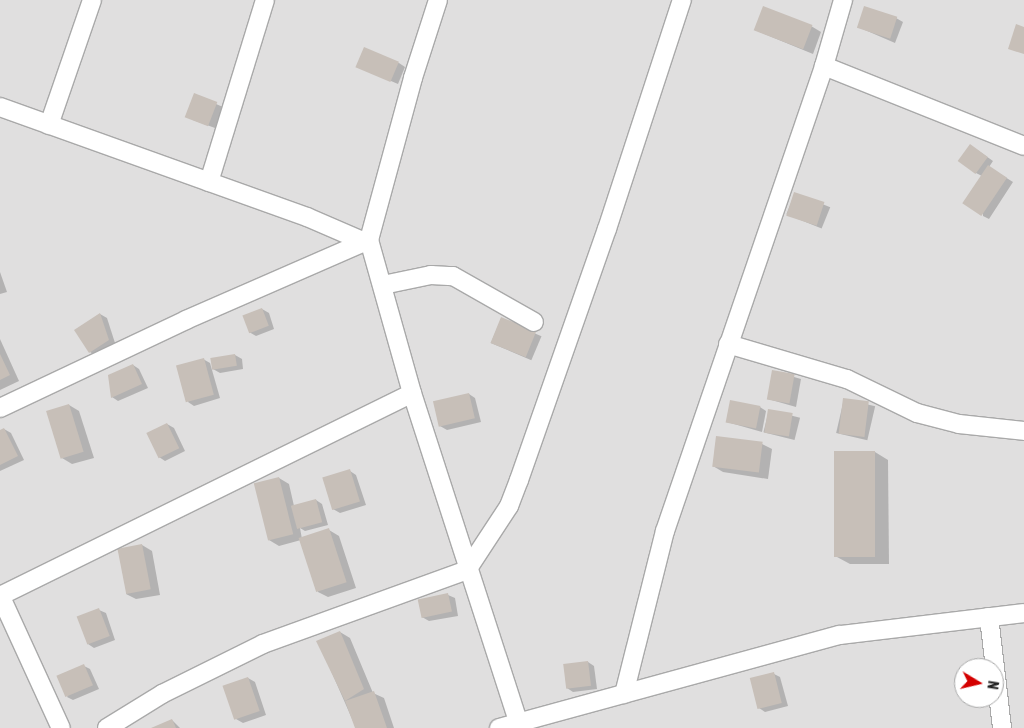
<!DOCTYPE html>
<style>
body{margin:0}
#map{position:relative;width:1024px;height:728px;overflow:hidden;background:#f2efe9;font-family:"Asap Condensed",sans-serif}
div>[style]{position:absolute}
.residential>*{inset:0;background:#e0dfdf}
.shadow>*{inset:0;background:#0003;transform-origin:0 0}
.building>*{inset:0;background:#c7bfb8;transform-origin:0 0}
.roads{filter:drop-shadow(1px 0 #a9a9a9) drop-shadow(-1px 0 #a9a9a9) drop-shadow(0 1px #a9a9a9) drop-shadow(0 -1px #a9a9a9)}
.minor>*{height:18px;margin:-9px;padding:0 9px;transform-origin:9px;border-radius:9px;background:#fff}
span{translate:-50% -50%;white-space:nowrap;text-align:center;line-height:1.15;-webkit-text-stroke:5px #fff;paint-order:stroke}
.north{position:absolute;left:954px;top:658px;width:50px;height:50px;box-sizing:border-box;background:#fff;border:1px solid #a7a7a7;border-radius:50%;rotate:99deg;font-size:14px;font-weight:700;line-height:20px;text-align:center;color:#222}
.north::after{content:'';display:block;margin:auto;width:18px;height:22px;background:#d40000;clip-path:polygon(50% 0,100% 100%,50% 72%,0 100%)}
</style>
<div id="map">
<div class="residential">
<div style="clip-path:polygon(evenodd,0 0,1024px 0,1024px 728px,0 728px,0 0,964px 668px,994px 668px,994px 698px,964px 698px,964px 668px)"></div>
</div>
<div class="shadow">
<div style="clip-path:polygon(896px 18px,903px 22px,895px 43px,858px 27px)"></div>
<div style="clip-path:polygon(811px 26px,821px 32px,813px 54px,755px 30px)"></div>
<div style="clip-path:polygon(399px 63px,405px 67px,398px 84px,358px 67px)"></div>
<div style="clip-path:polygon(195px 95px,223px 107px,215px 128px,193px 120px)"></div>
<div style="clip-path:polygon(976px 149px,993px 161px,989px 167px,1013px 182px,989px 219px,983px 216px,982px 176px,976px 173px)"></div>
<div style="left:795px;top:193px;width:38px;height:23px;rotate:22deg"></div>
<div style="clip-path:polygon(0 272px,7px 292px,0 294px)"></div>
<div style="clip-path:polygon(262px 309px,269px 313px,274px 329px,256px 336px,249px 332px)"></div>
<div style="clip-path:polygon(100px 314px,107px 318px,115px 343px,96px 356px,90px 352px,76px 330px)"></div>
<div style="left:501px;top:319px;width:44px;height:26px;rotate:23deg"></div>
<div style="clip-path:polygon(0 339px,19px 381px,0 390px)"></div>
<div style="clip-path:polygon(235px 355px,242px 359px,243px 369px,220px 373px,213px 369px)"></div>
<div style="clip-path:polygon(203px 359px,210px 363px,220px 398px,194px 406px,188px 402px)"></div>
<div style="clip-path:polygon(133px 365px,139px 369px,148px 388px,118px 401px,112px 397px)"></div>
<div style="clip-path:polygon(773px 371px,801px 379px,796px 407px,768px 399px)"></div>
<div style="clip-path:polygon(469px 394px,475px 398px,481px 422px,447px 430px,440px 426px)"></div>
<div style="left:844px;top:399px;width:32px;height:35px;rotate:13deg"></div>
<div style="clip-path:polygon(69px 405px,79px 411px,94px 458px,72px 464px,62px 458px)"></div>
<div style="clip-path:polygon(760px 407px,766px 411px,762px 432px,727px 422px)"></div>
<div style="left:769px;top:410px;width:32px;height:23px;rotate:14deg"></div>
<div style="clip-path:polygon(167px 424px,174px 428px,185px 451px,165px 461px,159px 457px)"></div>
<div style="clip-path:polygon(4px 429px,11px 433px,24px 460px,0 471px,0 431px)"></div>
<div style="clip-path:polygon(762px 444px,772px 449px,768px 479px,723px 472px,713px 466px)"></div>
<div style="clip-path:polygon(875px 452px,888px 460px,889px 564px,850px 564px,837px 557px)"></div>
<div style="clip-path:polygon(350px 471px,356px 475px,366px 505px,340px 513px,333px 509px)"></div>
<div style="clip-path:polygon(279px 478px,289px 484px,294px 506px,316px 500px,322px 504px,328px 525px,305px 531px,300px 528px,302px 539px,329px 530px,339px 536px,356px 588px,328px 597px,318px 592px,301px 540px,279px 546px,269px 540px)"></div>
<div style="clip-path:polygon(142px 545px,152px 551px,160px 595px,136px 599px,126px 594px)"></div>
<div style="clip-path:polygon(448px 595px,455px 598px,458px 616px,429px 621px,422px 617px)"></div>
<div style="clip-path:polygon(99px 610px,106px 613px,115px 640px,94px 648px,88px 644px)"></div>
<div style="clip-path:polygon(340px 632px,350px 638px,373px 693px,384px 698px,394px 728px,356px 728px,318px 641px)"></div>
<div style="clip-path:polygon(588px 662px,594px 666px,597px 689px,573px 692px,567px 688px)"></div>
<div style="clip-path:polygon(84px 666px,90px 669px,99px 689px,73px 700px,67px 697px)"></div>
<div style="clip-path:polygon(774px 674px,780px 677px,788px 706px,765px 712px,759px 708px)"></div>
<div style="clip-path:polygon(248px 678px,255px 682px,266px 715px,243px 723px,236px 719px)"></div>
<div style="clip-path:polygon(172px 720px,180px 728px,156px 728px)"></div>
</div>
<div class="building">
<div style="left:763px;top:6px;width:53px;height:26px;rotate:21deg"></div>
<div style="left:864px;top:6px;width:35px;height:23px;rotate:18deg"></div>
<div style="clip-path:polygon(1016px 24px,1024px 27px,1024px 54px,1008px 49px)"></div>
<div style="left:364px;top:47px;width:38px;height:22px;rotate:23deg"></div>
<div style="left:194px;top:93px;width:25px;height:26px;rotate:21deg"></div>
<div style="left:970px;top:144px;width:22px;height:21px;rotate:36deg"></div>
<div style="left:988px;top:165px;width:23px;height:46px;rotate:34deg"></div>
<div style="left:794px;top:192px;width:32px;height:25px;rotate:18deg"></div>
<div style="left:262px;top:308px;width:19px;height:21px;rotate:69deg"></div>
<div style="clip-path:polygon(100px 313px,109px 340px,89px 353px,74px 330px)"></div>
<div style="left:501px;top:317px;width:38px;height:28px;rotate:22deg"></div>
<div style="clip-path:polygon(0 354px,10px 375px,0 380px)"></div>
<div style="left:235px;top:354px;width:12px;height:25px;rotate:81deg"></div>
<div style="left:204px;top:358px;width:38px;height:29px;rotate:75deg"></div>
<div style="clip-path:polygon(133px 364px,142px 384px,111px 398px,108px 375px)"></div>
<div style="left:772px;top:370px;width:23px;height:30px;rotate:10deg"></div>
<div style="left:469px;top:393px;width:26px;height:37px;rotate:77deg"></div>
<div style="left:843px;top:398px;width:26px;height:36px;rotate:7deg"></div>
<div style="left:730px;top:400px;width:31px;height:23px;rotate:11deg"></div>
<div style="left:69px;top:404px;width:50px;height:24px;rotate:73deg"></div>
<div style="left:768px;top:409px;width:25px;height:24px;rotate:9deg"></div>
<div style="left:167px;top:423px;width:28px;height:23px;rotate:64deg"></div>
<div style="clip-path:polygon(4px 428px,18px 456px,0 465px,0 430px)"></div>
<div style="left:716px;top:436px;width:47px;height:31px;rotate:7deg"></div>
<div style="left:834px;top:451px;width:41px;height:106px"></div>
<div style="left:350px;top:469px;width:34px;height:29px;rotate:73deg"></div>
<div style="left:279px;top:477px;width:59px;height:26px;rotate:76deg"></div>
<div style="left:316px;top:499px;width:24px;height:26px;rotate:75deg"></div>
<div style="left:329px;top:528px;width:57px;height:32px;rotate:72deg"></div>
<div style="left:142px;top:544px;width:46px;height:25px;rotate:79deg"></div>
<div style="left:448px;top:593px;width:19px;height:31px;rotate:78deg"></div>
<div style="left:99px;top:608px;width:30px;height:24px;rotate:69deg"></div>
<div style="clip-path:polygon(340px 631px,364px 689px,345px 701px,316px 641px)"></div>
<div style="left:588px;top:661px;width:25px;height:25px;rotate:83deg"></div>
<div style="left:84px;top:664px;width:23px;height:30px;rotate:67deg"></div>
<div style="left:774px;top:672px;width:32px;height:25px;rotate:76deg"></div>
<div style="left:248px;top:677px;width:36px;height:27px;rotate:71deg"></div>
<div style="clip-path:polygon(374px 691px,387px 728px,355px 728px,345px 701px)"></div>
<div style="clip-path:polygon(172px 719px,176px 728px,151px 728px)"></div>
</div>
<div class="roads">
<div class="minor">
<div style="left:438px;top:0;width:82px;rotate:107.8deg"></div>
<div style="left:413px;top:78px;width:168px;rotate:105.2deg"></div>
<div style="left:369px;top:240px;width:159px;rotate:74.3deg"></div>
<div style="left:412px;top:393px;width:352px;rotate:72.1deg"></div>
<div style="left:824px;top:66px;width:215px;rotate:21.8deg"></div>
<div style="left:0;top:107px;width:326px;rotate:19.7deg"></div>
<div style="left:307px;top:217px;width:63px;rotate:23.3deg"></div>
<div style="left:49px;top:125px;width:132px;rotate:-71deg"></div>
<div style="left:209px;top:182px;width:190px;rotate:-72.9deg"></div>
<div style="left:383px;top:285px;width:49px;rotate:-11.8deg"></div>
<div style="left:431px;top:275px;width:22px;rotate:3deg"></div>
<div style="left:453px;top:276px;width:93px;rotate:29.6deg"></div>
<div style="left:728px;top:344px;width:124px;rotate:16.4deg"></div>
<div style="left:847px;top:379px;width:78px;rotate:25.9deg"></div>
<div style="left:917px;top:413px;width:43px;rotate:14.7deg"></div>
<div style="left:959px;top:424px;width:65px;rotate:6.1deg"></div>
<div style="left:0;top:408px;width:206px;rotate:-25.3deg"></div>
<div style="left:186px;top:320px;width:200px;rotate:-23.6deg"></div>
<div style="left:0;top:595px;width:146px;rotate:65.4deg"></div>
<div style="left:0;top:596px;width:459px;rotate:-26.2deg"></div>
<div style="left:989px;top:617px;width:112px;rotate:83.3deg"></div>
<div style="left:624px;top:694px;width:168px;rotate:-75.9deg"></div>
<div style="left:665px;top:531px;width:491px;rotate:-71.1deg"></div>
<div style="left:824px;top:66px;width:69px;rotate:-73.9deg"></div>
<div style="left:107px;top:728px;width:65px;rotate:-31.7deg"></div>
<div style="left:162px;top:694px;width:113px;rotate:-26.3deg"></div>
<div style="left:263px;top:644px;width:217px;rotate:-19.9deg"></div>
<div style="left:467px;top:570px;width:77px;rotate:-56.7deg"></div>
<div style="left:509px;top:506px;width:28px;rotate:-69deg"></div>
<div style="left:519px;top:480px;width:266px;rotate:-70.7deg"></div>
<div style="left:607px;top:229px;width:241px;rotate:-71.9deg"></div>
<div style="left:499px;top:728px;width:353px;rotate:-15.3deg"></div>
<div style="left:840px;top:635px;width:185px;rotate:-6.8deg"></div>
</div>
</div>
<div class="north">N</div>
</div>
